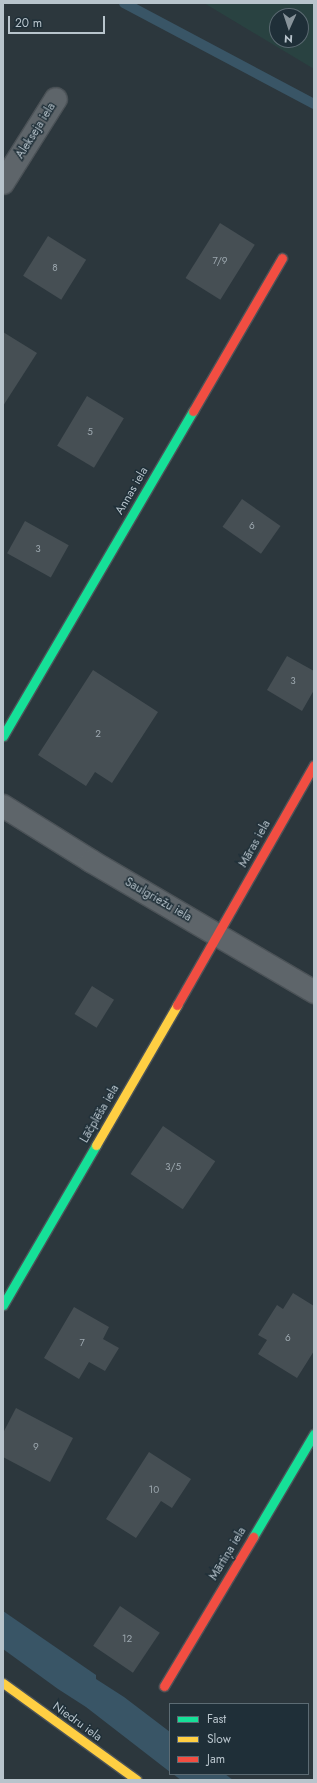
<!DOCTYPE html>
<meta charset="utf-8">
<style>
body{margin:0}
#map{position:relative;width:317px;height:1783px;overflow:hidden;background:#2c373d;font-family:Jost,sans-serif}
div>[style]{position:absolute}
.green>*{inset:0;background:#294241}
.water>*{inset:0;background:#395566}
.stream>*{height:10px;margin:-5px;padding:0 5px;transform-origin:5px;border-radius:5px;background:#395566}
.building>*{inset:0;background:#464f54;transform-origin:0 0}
.roads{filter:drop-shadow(1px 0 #4b5257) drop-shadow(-1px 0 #4b5257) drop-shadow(0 1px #4b5257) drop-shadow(0 -1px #4b5257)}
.street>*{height:22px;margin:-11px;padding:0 11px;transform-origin:11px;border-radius:11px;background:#5e656a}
.fast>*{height:9px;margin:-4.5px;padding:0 4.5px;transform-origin:4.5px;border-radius:4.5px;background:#16e098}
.slow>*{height:9px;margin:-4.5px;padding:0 4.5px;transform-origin:4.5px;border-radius:4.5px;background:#ffcf43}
.jam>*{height:9px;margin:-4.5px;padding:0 4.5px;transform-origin:4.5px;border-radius:4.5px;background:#f24e42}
span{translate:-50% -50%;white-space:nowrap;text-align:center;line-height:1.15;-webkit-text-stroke:3px #1f2f38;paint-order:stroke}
.number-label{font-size:10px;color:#9ca7ae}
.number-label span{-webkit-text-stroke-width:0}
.street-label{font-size:12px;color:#b8c4cc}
.frame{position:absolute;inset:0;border:4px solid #b8c4cc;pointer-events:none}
.legend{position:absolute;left:169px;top:1703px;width:140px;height:72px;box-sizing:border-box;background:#1f2f38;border:1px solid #5c6b73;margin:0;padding:5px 7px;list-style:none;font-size:12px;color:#b8c4cc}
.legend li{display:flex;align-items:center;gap:8px;height:20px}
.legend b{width:20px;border:1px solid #5c6b73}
.north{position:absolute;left:269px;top:8px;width:40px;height:40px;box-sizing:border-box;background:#1f2f38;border:1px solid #5c6b73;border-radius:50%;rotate:183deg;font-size:11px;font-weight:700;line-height:16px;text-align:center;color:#b8c4cc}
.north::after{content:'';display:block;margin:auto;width:14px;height:18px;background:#87939a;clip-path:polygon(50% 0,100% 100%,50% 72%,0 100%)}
.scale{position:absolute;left:8px;top:16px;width:97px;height:18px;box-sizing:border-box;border:2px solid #b8c4cc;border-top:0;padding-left:5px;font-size:12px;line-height:14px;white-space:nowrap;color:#b8c4cc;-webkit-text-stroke:3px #1f2f38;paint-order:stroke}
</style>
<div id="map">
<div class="green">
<div style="clip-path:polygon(evenodd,204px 3px,314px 3px,314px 69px,204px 3px,277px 16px,301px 16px,301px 40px,277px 40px,277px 16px)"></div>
</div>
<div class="water">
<div style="clip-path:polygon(3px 1611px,96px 1675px,96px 1679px,124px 1697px,170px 1732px,170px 1772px,86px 1707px,58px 1689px,3px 1649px)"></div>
<div style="clip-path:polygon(173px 1774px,225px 1774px,233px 1780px,181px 1780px)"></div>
</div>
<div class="stream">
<div style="left:124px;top:3px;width:215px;rotate:28deg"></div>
</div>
<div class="building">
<div style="left:220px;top:223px;width:41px;height:65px;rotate:32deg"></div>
<div style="left:48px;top:236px;width:45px;height:47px;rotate:32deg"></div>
<div style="clip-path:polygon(3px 332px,37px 353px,3px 406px)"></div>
<div style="left:87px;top:396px;width:43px;height:58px;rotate:31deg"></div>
<div style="left:242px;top:499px;width:47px;height:34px;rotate:35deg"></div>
<div style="left:25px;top:521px;width:50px;height:37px;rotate:29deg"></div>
<div style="clip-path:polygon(287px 656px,314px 671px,314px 690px,302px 711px,267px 690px)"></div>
<div style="clip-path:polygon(93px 670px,158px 712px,112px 783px,95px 772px,86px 786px,38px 755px)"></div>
<div style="left:92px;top:986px;width:26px;height:33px;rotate:32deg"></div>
<div style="left:163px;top:1126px;width:63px;height:58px;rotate:34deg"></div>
<div style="clip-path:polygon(293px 1293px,314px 1306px,314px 1351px,297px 1378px,258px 1354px,267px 1340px,258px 1335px,277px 1305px,283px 1309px)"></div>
<div style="clip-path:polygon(74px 1307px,109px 1327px,103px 1339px,119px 1348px,105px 1371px,89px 1362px,79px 1379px,44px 1358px)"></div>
<div style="clip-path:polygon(16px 1408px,73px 1438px,50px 1482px,3px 1457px,3px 1433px)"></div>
<div style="clip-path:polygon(149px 1452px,191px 1479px,172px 1508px,161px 1501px,136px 1538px,106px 1519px)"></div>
<div style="left:120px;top:1606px;width:48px;height:48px;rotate:34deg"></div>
</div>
<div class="roads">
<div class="street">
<div style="left:3px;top:183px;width:99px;rotate:-57.8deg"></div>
<div style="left:3px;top:806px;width:104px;rotate:32deg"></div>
<div style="left:91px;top:861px;width:259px;rotate:30.4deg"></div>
</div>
<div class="fast">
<div style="left:3px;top:736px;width:376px;rotate:-59.7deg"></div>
<div style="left:3px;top:1305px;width:185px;rotate:-59.8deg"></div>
<div style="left:253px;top:1537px;width:120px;rotate:-59.4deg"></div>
</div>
<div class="slow">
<div style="left:96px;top:1145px;width:162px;rotate:-59.9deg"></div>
<div style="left:3px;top:1683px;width:165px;rotate:35.9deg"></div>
</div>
<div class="jam">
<div style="left:193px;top:411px;width:177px;rotate:-59.8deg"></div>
<div style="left:177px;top:1005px;width:276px;rotate:-60.3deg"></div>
<div style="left:164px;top:1686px;width:174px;rotate:-59.1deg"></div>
</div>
</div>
<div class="number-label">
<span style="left:220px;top:261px">7/9</span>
<span style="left:55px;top:268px">8</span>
<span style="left:90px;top:432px">5</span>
<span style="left:252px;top:526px">6</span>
<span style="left:38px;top:549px">3</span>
<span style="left:293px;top:681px">3</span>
<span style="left:98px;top:734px">2</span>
<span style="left:173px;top:1167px">3/5</span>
<span style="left:288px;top:1338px">6</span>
<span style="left:82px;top:1343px">7</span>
<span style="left:36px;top:1447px">9</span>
<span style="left:154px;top:1490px">10</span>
<span style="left:127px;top:1639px">12</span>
</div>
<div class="street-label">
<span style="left:36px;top:131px;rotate:-58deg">Alekseja iela</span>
<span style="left:132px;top:491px;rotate:-60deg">Annas iela</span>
<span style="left:255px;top:844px;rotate:-61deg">Māras iela</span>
<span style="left:158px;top:900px;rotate:30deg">Saulgriežu iela</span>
<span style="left:100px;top:1114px;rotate:-60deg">Lāčplēša iela</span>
<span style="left:228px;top:1554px;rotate:-59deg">Mārtiņa iela</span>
<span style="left:77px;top:1722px;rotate:36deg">Niedru iela</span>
</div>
<div class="frame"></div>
<ul class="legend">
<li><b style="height:5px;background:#16e098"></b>Fast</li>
<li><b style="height:5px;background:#ffcf43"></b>Slow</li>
<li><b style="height:5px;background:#f24e42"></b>Jam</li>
</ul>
<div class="north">N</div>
<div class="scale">20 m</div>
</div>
